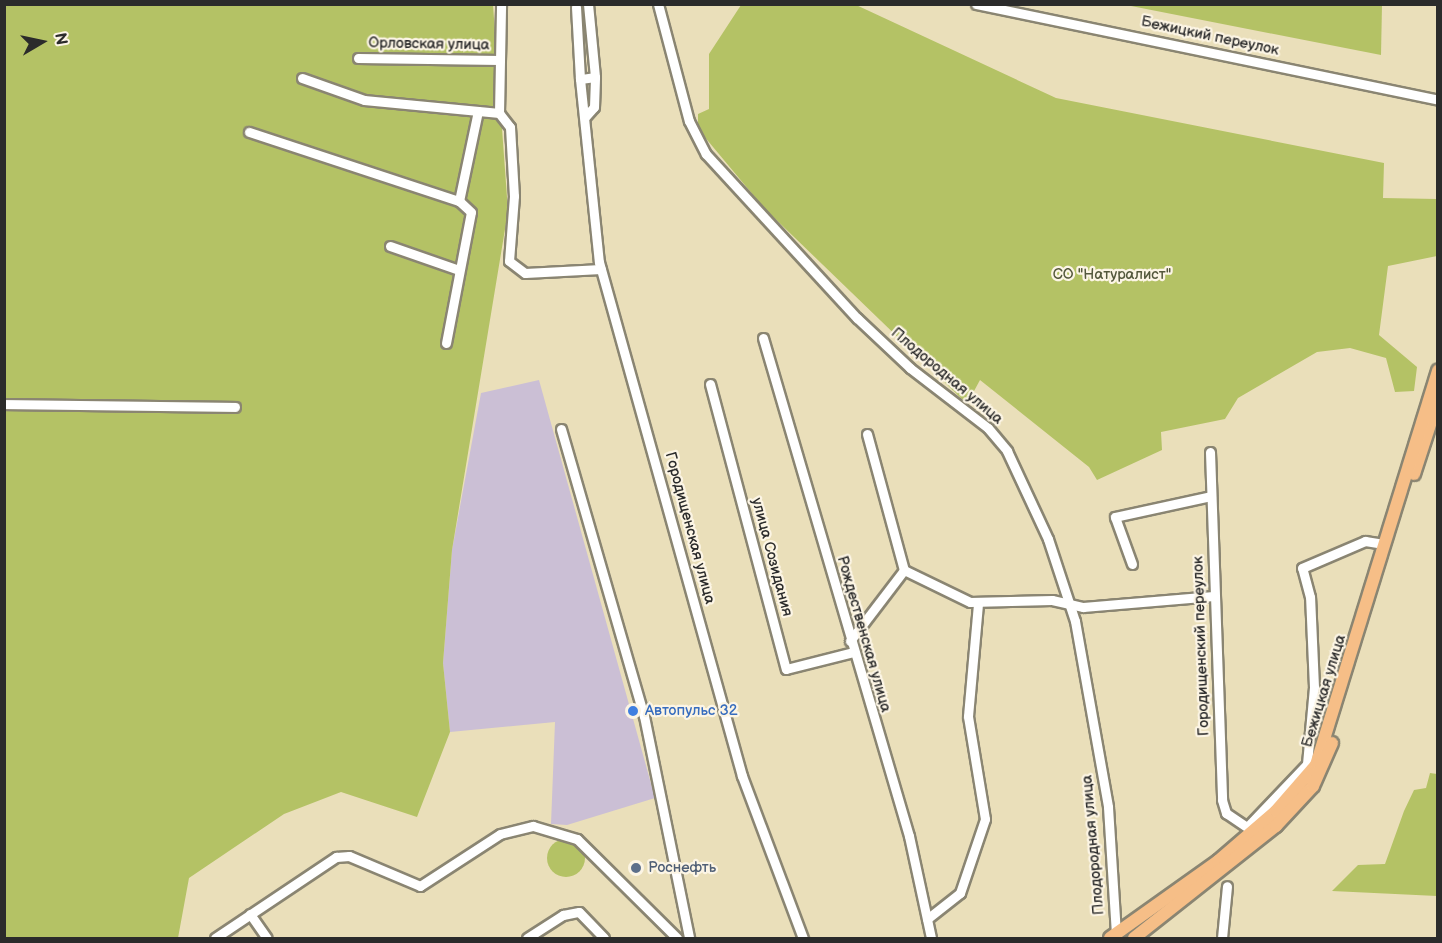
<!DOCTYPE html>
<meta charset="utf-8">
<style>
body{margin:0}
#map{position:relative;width:1442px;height:943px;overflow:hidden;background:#eadfba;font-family:"Balsamiq Sans",sans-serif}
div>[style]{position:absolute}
.industrial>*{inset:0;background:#cbbfd5}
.green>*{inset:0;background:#b4c265}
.round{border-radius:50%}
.roads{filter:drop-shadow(2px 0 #8a8572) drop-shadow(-2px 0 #8a8572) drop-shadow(0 2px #8a8572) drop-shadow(0 -2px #8a8572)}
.minor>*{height:9px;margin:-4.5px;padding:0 4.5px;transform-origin:4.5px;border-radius:4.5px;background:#fff}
.major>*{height:12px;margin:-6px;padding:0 6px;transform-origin:6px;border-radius:6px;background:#f6be87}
.dots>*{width:16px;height:16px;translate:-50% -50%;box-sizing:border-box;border:3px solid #fcf5e5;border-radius:50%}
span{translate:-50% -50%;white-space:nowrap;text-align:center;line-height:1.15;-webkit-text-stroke:4.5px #fcf5e5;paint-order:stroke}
.street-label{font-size:15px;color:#2b2b2b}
.park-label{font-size:15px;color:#54583c}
.shop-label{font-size:15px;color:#366cbe}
.left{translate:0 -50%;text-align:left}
.service-label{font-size:15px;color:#4e5e75}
.frame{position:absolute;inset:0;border:6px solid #2b2b2b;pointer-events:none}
.north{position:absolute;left:12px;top:12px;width:60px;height:60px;-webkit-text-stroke:4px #fcf5e5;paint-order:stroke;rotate:81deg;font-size:16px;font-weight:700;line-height:24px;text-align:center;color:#2b2b2b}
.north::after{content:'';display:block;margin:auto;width:21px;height:27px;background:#2b2b2b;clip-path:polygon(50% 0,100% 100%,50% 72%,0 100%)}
</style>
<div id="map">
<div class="industrial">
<div style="clip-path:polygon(539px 380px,655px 798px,567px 825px,551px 824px,555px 722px,450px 732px,443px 663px,452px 550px,481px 393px)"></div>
</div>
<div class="green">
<div style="clip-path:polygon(854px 4px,1056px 98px,1384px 163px,1383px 198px,1437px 199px,1437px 256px,1388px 266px,1379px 335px,1417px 367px,1414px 391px,1395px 392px,1386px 358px,1350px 348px,1317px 352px,1238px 398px,1225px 419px,1161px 432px,1162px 450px,1097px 480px,1089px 467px,980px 380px,967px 404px,764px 208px,698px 129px,698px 114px,709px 109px,709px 54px,741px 5px)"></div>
<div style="clip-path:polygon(5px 5px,493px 5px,508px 211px,452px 550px,443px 663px,450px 732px,417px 817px,341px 792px,284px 814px,189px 878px,178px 938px,5px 938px)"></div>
<div style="clip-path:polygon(1126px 5px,1382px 5px,1381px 55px)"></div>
<div style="clip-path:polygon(1430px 773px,1437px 774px,1437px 896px,1332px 891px,1358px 865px,1385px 864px,1404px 811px,1414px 790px,1426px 788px)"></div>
<div class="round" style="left:547px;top:839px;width:38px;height:38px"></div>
</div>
<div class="roads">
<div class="minor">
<div style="left:588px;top:4px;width:73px;rotate:84.5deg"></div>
<div style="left:658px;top:4px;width:121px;rotate:75.2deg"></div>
<div style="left:689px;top:121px;width:37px;rotate:63deg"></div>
<div style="left:706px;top:154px;width:223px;rotate:47.4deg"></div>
<div style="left:857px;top:318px;width:73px;rotate:43.3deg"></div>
<div style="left:910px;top:368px;width:98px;rotate:37.6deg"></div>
<div style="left:988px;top:428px;width:30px;rotate:50deg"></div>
<div style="left:1007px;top:451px;width:97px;rotate:65deg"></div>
<div style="left:1048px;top:539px;width:86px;rotate:71.8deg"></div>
<div style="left:1075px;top:621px;width:189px;rotate:79.9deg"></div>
<div style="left:1108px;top:807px;width:128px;rotate:86.4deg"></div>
<div style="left:976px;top:4px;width:472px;rotate:11.7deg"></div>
<div style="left:576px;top:7px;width:72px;rotate:86.8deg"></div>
<div style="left:358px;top:58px;width:142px;rotate:0.8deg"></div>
<div style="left:302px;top:78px;width:66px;rotate:19.5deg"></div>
<div style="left:364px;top:100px;width:136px;rotate:5.5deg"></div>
<div style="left:499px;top:113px;width:18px;rotate:52deg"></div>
<div style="left:510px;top:127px;width:69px;rotate:86.7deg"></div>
<div style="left:514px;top:196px;width:65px;rotate:94.4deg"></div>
<div style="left:509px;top:261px;width:20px;rotate:37deg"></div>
<div style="left:525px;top:273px;width:76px;rotate:-3deg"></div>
<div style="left:499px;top:113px;width:109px;rotate:-88.9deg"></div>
<div style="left:585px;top:117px;width:13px;rotate:-48deg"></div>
<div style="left:594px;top:107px;width:30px;rotate:-88deg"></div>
<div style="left:595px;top:77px;width:15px;rotate:172deg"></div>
<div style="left:580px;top:79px;width:184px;rotate:84.1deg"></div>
<div style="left:599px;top:262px;width:534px;rotate:74.45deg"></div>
<div style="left:742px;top:776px;width:173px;rotate:69.4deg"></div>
<div style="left:249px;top:132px;width:221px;rotate:18.2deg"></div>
<div style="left:390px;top:246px;width:73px;rotate:19.2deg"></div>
<div style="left:763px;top:338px;width:519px;rotate:73.66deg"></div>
<div style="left:909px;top:836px;width:104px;rotate:77.8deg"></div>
<div style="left:446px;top:343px;width:133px;rotate:-79.2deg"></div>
<div style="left:471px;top:212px;width:16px;rotate:-137deg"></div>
<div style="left:459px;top:201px;width:92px;rotate:-78.1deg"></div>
<div style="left:710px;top:384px;width:295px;rotate:75.1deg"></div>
<div style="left:786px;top:669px;width:69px;rotate:-14.2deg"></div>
<div style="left:4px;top:404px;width:231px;rotate:0.7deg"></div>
<div style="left:561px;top:429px;width:299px;rotate:73.9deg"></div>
<div style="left:644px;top:716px;width:227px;rotate:78.5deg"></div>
<div style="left:867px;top:434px;width:141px;rotate:74.8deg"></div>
<div style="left:1210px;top:452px;width:348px;rotate:88deg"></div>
<div style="left:1222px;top:800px;width:14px;rotate:73deg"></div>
<div style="left:1226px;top:813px;width:25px;rotate:34deg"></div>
<div style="left:1247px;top:827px;width:87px;rotate:-46.4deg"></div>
<div style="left:1307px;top:764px;width:77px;rotate:-84.8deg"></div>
<div style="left:1314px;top:687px;width:90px;rotate:-92.5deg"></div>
<div style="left:1310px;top:597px;width:30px;rotate:-105deg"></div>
<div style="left:1302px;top:568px;width:69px;rotate:-23.2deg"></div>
<div style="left:1365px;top:541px;width:19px;rotate:9deg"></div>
<div style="left:1132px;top:564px;width:50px;rotate:-109.9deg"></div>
<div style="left:1115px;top:517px;width:98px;rotate:-12.3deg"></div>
<div style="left:904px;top:570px;width:73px;rotate:25.9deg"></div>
<div style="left:970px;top:602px;width:82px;rotate:-1.4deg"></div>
<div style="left:1052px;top:600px;width:32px;rotate:13deg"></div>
<div style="left:1083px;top:607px;width:131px;rotate:-4.8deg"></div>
<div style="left:850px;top:641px;width:89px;rotate:-52.7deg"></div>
<div style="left:250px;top:914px;width:29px;rotate:55deg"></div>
<div style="left:927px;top:919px;width:42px;rotate:-38.2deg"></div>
<div style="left:960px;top:893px;width:78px;rotate:-71.3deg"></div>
<div style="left:985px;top:819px;width:104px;rotate:-99.4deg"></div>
<div style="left:968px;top:716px;width:113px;rotate:-84.9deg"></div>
<div style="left:215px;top:938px;width:146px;rotate:-33.8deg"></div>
<div style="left:336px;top:857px;width:13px;rotate:-4deg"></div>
<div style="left:349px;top:856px;width:77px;rotate:22.9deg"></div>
<div style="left:420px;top:886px;width:95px;rotate:-33deg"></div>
<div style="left:500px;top:834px;width:34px;rotate:-14deg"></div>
<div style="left:533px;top:826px;width:46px;rotate:16.5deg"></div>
<div style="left:577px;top:839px;width:141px;rotate:44.7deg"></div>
<div style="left:527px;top:938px;width:43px;rotate:-32.6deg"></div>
<div style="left:563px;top:915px;width:16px;rotate:-11deg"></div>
<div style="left:579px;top:912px;width:36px;rotate:46deg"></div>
<div style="left:1222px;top:938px;width:52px;rotate:-84.5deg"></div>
</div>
<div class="major">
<div style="left:1414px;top:474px;width:78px;rotate:-72deg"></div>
<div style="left:1110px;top:938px;width:133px;rotate:-35.5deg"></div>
<div style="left:1218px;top:861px;width:77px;rotate:-40.8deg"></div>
<div style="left:1276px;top:811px;width:61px;rotate:-49deg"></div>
<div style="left:1316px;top:765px;width:413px;rotate:-72.8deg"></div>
<div style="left:1134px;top:938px;width:181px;rotate:-38.3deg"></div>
<div style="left:1276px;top:826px;width:54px;rotate:-47.2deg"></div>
<div style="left:1313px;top:786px;width:47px;rotate:-66.2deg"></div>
</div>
</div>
<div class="dots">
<div style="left:633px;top:711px;background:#3f7fe0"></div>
<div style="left:636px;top:868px;background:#5c6f8a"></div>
</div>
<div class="street-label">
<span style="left:1210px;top:36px;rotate:12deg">Бежицкий переулок</span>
<span style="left:429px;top:44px;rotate:1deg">Орловская улица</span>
<span style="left:947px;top:376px;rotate:40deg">Плодородная улица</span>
<span style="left:690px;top:528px;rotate:75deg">Городищенская улица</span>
<span style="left:772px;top:557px;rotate:75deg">улица Созидания</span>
<span style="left:864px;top:634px;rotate:74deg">Рождественская улица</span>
<span style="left:1201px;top:646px;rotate:-92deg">Городищенский переулок</span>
<span style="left:1324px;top:691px;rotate:-73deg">Бежицкая улица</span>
<span style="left:1093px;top:845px;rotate:-95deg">Плодородная улица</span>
</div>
<div class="park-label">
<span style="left:1112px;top:275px">СО "Натуралист"</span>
</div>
<div class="shop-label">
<span class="left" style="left:645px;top:711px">Автопульс 32</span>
</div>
<div class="service-label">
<span class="left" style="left:648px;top:868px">Роснефть</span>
</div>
<div class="frame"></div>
<div class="north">N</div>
</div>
